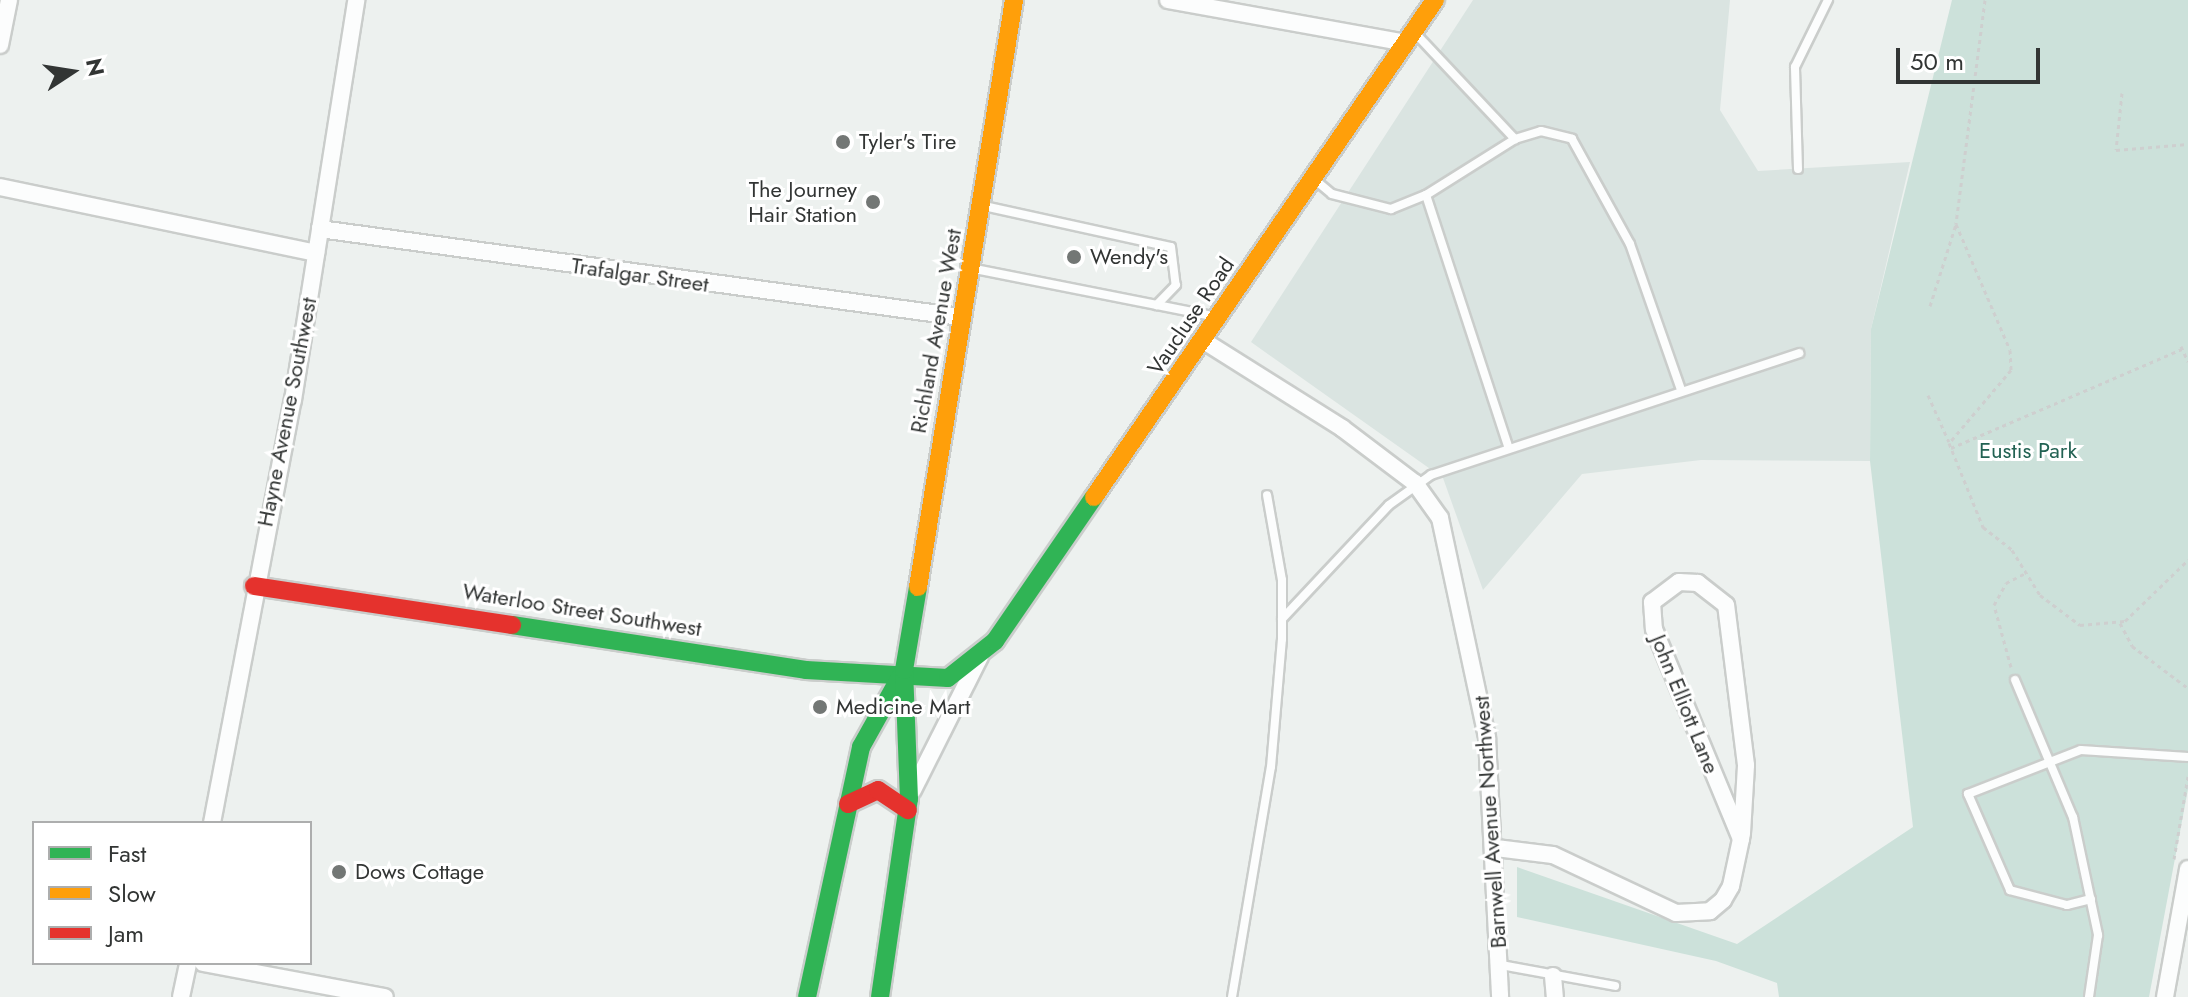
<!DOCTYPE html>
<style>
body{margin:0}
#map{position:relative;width:2188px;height:997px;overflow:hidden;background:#edf1ef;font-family:Jost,sans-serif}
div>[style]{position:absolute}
.built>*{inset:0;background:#dae4e1}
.green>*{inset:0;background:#cce1da}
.path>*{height:3px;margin-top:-1.5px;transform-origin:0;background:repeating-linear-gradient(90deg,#cecfcf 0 4px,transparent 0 8px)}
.roads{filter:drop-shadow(2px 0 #cacdcb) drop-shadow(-2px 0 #cacdcb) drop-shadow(0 2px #cacdcb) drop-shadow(0 -2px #cacdcb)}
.lane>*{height:8px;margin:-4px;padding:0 4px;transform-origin:4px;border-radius:4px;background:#fcfdfd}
.street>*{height:16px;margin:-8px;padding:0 8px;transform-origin:8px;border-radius:8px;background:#fcfdfd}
.fast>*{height:18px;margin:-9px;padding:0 9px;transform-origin:9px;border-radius:9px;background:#30b455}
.slow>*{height:18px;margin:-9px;padding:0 9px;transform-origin:9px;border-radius:9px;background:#ff9f0a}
.jam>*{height:18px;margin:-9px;padding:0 9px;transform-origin:9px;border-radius:9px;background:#e5322d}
.dots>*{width:22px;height:22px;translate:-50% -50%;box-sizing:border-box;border:4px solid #fff;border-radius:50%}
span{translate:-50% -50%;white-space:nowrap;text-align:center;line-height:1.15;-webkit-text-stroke:6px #fff;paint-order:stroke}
.poi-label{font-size:22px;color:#323534}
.left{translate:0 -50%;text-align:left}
.right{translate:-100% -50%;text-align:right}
.street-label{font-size:22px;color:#323534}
.park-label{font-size:22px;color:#226253}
.legend{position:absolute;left:32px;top:821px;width:280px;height:144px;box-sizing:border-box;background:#fff;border:2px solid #adaeae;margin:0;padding:10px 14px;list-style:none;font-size:24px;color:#323534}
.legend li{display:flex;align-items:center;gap:16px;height:40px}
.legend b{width:40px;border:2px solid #adaeae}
.north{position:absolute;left:32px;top:32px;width:80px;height:80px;-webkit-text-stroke:6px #fff;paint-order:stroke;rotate:78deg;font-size:22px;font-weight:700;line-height:32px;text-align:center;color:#323534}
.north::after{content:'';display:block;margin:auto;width:28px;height:36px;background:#323534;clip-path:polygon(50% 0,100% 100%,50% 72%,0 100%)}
.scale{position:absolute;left:1896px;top:48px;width:144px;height:36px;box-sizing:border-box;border:4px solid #323534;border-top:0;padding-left:10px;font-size:24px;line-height:28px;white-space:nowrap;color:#323534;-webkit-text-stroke:6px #fff;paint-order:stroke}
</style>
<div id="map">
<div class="built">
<div style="clip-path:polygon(1473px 0,1730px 0,1720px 110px,1758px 171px,1910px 162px,1871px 329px,1870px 461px,1701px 460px,1582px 474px,1483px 590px,1443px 478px,1251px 342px)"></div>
</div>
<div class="green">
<div style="clip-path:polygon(1952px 0,2188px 0,2188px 789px,2149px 997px,1779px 997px,1777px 983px,1716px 961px,1517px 917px,1517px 867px,1737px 944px,1913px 827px,1870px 461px,1871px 329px)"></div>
</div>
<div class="path">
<div style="left:1985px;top:0;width:226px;rotate:97.4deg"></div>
<div style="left:1956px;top:224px;width:137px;rotate:66.8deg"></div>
<div style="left:2010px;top:350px;width:20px;rotate:87deg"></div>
<div style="left:2011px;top:370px;width:96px;rotate:130.3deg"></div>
<div style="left:1949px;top:443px;width:91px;rotate:68deg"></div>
<div style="left:1983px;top:527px;width:37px;rotate:38deg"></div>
<div style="left:2012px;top:550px;width:53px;rotate:58.1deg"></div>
<div style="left:2040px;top:595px;width:50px;rotate:36.9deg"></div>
<div style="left:2080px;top:625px;width:45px;rotate:-5.1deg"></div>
<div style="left:2125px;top:621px;width:88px;rotate:-44.1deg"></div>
<div style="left:2122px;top:93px;width:57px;rotate:96deg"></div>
<div style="left:2116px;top:150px;width:72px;rotate:-4.8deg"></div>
<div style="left:1930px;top:306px;width:86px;rotate:-72.4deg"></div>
<div style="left:2181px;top:346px;width:17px;rotate:66deg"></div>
<div style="left:1928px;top:395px;width:51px;rotate:65.9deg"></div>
<div style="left:1951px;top:448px;width:251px;rotate:-23.2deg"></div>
<div style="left:2120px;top:623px;width:26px;rotate:62deg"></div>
<div style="left:2132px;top:646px;width:70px;rotate:36.9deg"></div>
<div style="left:2011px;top:667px;width:64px;rotate:-105.3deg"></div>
<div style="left:1994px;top:605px;width:25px;rotate:-61deg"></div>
<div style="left:2006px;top:583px;width:22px;rotate:-27deg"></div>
<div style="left:2174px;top:859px;width:84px;rotate:-80.4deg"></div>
</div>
<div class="roads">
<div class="lane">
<div style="left:1415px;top:33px;width:146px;rotate:46.7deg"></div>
<div style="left:1798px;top:169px;width:102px;rotate:-91.7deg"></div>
<div style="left:1795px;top:67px;width:75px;rotate:-63.8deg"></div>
<div style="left:1314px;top:179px;width:23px;rotate:40deg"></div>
<div style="left:1332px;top:194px;width:61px;rotate:14.3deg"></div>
<div style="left:1391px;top:209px;width:38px;rotate:-22deg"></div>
<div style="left:1426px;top:195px;width:105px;rotate:-32.2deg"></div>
<div style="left:1515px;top:139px;width:27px;rotate:-17deg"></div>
<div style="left:1541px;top:131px;width:32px;rotate:14deg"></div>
<div style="left:1572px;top:139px;width:120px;rotate:61.1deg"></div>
<div style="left:1630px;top:244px;width:155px;rotate:70.7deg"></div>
<div style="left:1426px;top:195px;width:264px;rotate:71.9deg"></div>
<div style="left:984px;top:206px;width:191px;rotate:12.4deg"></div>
<div style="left:1171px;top:247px;width:38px;rotate:83deg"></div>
<div style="left:1176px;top:285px;width:28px;rotate:134deg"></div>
<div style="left:975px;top:269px;width:242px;rotate:11.2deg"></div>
<div style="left:1282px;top:619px;width:156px;rotate:-46.8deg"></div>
<div style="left:1389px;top:505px;width:52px;rotate:-35.5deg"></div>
<div style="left:1431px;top:475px;width:388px;rotate:-18.3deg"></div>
<div style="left:2015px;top:680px;width:149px;rotate:67.1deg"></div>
<div style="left:2073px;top:817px;width:121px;rotate:78deg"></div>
<div style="left:2098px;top:935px;width:63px;rotate:98.3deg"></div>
<div style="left:2091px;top:899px;width:25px;rotate:166deg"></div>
<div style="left:2067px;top:905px;width:59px;rotate:-165.3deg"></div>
<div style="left:2010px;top:890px;width:105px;rotate:-113.6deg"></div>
<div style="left:1968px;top:794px;width:121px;rotate:-21.3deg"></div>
<div style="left:2081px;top:750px;width:107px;rotate:3.7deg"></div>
<div style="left:1501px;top:965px;width:116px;rotate:10.4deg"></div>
<div style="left:1232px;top:997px;width:233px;rotate:-80.4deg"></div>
<div style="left:1271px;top:767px;width:128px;rotate:-85.1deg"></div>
<div style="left:1282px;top:639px;width:59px;rotate:-90deg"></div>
<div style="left:1282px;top:580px;width:86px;rotate:-100deg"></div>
</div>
<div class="street">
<div style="left:1168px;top:0;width:242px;rotate:10.2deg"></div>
<div style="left:0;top:45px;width:46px;rotate:-78.7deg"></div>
<div style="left:0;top:187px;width:323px;rotate:11.8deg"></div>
<div style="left:320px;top:229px;width:647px;rotate:7.82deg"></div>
<div style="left:1204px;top:341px;width:163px;rotate:32.2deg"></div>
<div style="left:1342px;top:428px;width:91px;rotate:37deg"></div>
<div style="left:1415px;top:483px;width:43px;rotate:54.5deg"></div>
<div style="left:1440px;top:518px;width:225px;rotate:77.9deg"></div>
<div style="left:1487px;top:738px;width:259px;rotate:87.1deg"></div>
<div style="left:913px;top:790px;width:149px;rotate:-63.3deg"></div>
<div style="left:212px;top:823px;width:431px;rotate:-79.2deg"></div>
<div style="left:293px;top:400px;width:405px;rotate:-81deg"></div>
<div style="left:1496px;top:848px;width:57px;rotate:7deg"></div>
<div style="left:1553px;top:855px;width:136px;rotate:25.2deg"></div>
<div style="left:1676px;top:913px;width:34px;rotate:-3deg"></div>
<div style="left:1710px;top:911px;width:17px;rotate:-40deg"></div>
<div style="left:1723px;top:900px;width:16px;rotate:-60deg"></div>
<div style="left:1731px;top:886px;width:48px;rotate:-78deg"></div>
<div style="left:1741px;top:839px;width:6px;rotate:-81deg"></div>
<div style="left:1742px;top:833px;width:68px;rotate:-86.6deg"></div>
<div style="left:1746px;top:765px;width:161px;rotate:-97.1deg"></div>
<div style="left:1726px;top:605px;width:36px;rotate:-142deg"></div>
<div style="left:1698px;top:583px;width:19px;rotate:-177deg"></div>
<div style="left:1679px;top:582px;width:34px;rotate:143deg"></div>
<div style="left:1652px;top:602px;width:27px;rotate:86deg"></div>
<div style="left:1654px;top:629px;width:227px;rotate:67.5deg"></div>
<div style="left:203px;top:963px;width:185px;rotate:10.6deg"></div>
<div style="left:1553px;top:976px;width:21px;rotate:85deg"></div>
<div style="left:181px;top:997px;width:35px;rotate:-78deg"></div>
<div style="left:2165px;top:997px;width:130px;rotate:-79.8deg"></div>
</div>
<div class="fast">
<div style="left:512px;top:625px;width:297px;rotate:8.7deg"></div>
<div style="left:806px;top:670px;width:142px;rotate:3.2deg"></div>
<div style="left:948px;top:678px;width:60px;rotate:-38.2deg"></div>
<div style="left:995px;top:641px;width:175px;rotate:-55.5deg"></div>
<div style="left:807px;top:997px;width:256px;rotate:-77.8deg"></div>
<div style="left:861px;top:747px;width:88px;rotate:-60.8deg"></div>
<div style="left:880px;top:997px;width:200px;rotate:-81.7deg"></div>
<div style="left:909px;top:799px;width:129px;rotate:-92.2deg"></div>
<div style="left:904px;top:670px;width:84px;rotate:-80.4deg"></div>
</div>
<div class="slow">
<div style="left:1094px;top:497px;width:603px;rotate:-55.55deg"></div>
<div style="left:918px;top:587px;width:595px;rotate:-80.71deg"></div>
</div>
<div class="jam">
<div style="left:254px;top:586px;width:261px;rotate:8.6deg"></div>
<div style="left:848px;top:804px;width:33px;rotate:-25deg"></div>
<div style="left:878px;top:790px;width:36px;rotate:34deg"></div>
</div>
</div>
<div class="dots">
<div style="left:843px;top:142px;background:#737775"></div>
<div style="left:873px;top:202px;background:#737775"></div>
<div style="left:1074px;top:257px;background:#737775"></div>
<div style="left:820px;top:707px;background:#737775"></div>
<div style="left:339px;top:872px;background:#737775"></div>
</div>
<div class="poi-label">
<span class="left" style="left:859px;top:142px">Tyler's Tire</span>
<span class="right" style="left:857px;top:202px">The Journey<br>Hair Station</span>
<span class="left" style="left:1090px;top:257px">Wendy's</span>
<span class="left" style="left:836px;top:707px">Medicine Mart</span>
<span class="left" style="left:355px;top:872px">Dows Cottage</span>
</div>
<div class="street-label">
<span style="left:640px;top:275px;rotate:8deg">Trafalgar Street</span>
<span style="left:1191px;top:316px;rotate:-56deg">Vaucluse Road</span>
<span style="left:936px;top:331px;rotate:-80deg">Richland Avenue West</span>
<span style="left:287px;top:412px;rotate:-79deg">Hayne Avenue Southwest</span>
<span style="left:582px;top:610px;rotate:9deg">Waterloo Street Southwest</span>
<span style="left:1685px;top:704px;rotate:68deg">John Elliott Lane</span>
<span style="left:1490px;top:822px;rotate:-94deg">Barnwell Avenue Northwest</span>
</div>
<div class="park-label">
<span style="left:2028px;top:451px">Eustis Park</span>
</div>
<ul class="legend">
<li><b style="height:10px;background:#30b455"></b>Fast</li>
<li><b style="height:10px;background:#ff9f0a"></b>Slow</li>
<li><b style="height:10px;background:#e5322d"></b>Jam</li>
</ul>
<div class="north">N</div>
<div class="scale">50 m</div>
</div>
